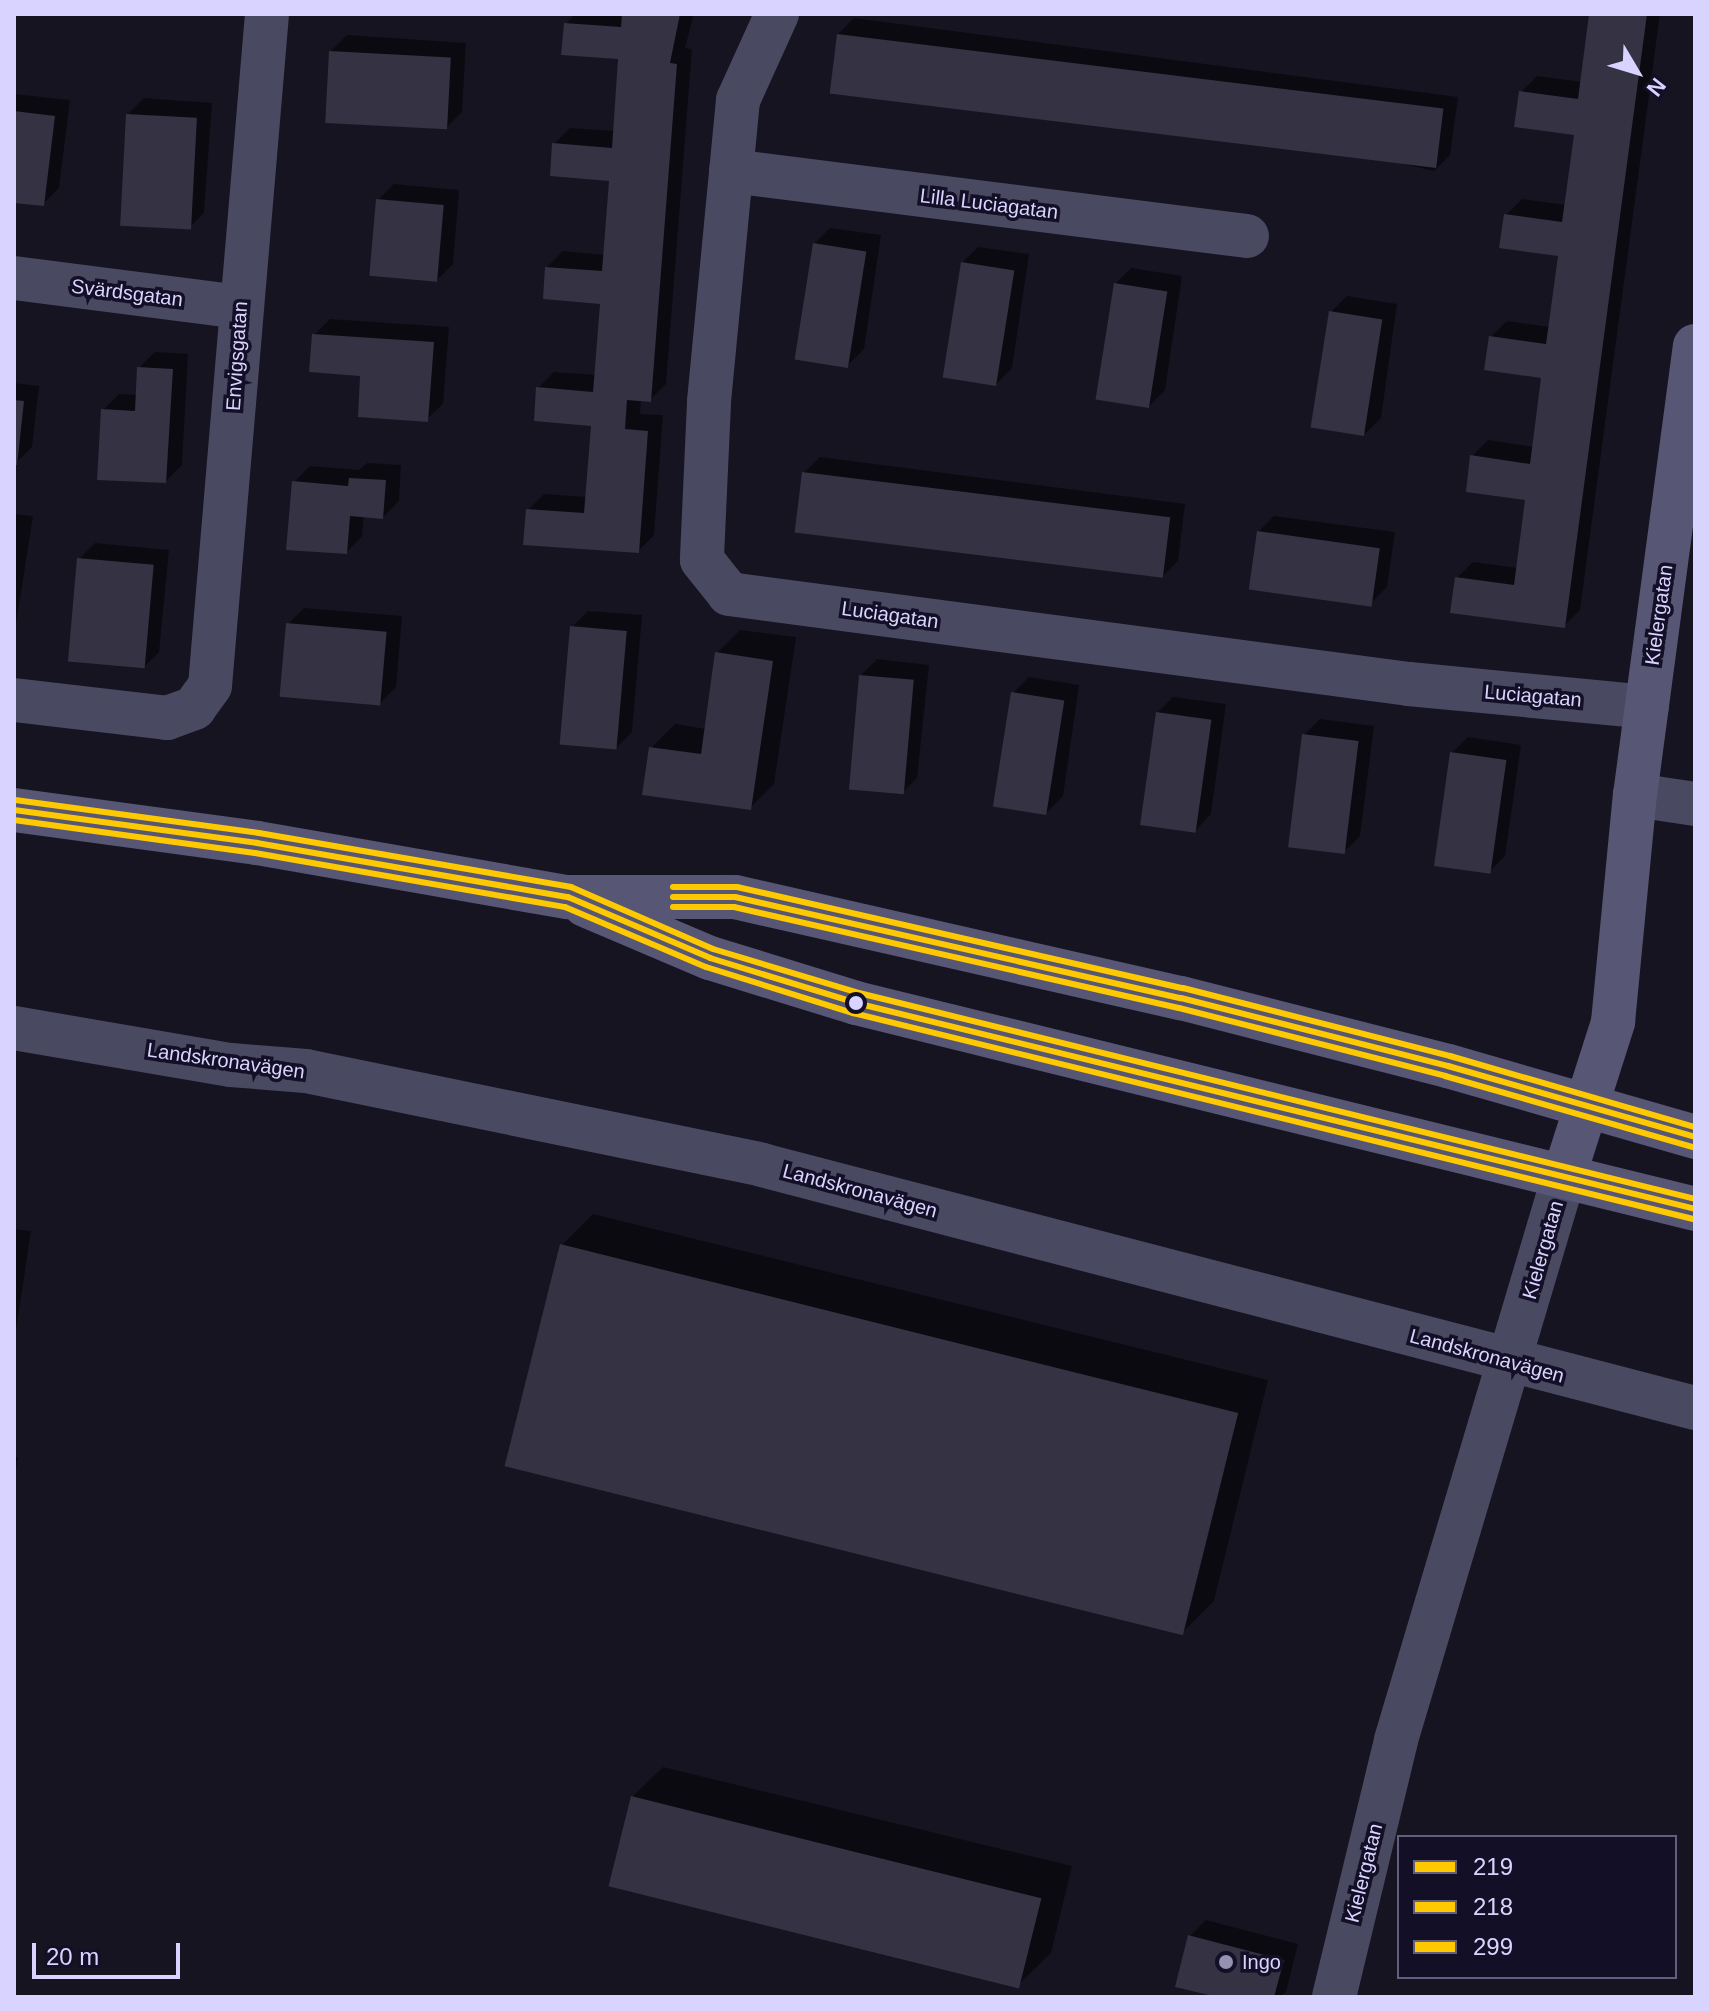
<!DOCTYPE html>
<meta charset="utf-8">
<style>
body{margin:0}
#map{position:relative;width:1709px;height:2011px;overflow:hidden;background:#161421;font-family:Arial,sans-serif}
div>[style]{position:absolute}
.shadow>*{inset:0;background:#0007}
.building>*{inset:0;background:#343243;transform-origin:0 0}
.street>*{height:44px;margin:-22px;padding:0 22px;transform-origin:22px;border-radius:22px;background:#4a4962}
.secondary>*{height:44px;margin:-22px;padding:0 22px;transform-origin:22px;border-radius:22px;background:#575674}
.bus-1>*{height:6px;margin:-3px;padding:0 3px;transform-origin:3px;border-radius:3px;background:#fec900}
.bus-2>*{height:6px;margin:-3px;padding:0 3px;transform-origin:3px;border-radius:3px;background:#fec900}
.bus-3>*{height:6px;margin:-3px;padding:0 3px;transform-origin:3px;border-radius:3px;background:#fec900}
.dots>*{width:22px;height:22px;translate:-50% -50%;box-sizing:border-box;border:4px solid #130f26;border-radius:50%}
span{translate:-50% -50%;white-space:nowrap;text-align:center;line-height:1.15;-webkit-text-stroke:7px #130f26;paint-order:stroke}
.street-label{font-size:20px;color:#d9d4ff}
.poi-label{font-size:20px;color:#d9d4ff}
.left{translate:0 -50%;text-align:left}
.frame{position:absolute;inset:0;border:16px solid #d9d4ff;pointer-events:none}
.legend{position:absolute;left:1397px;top:1835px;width:280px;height:144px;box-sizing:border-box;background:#130f26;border:2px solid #625e7d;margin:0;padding:10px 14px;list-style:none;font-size:24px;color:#d9d4ff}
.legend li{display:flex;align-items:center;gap:16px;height:40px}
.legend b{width:40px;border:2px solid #625e7d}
.north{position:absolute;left:1597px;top:32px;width:80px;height:80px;-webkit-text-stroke:6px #130f26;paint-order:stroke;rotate:128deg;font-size:22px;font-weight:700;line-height:32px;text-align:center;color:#d9d4ff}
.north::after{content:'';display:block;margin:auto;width:28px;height:36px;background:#d9d4ff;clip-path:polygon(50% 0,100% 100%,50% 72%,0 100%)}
.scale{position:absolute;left:32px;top:1943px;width:148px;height:36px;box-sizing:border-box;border:4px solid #d9d4ff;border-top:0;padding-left:10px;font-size:24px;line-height:28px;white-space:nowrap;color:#d9d4ff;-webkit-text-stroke:6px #130f26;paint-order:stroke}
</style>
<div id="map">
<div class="shadow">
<div style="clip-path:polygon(575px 14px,694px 14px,685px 48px,692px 49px,666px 384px,650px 400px,641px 399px,640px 414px,663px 415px,654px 535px,638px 551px,528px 510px,544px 494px,587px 497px,593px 424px,538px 388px,554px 372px,597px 375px,603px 302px,547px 267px,563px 251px,606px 255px,611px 179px,554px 144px,570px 128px,615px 131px,621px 57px,566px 24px)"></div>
<div style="clip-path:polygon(1591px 14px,1660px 14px,1580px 610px,1564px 626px,1457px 578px,1473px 562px,1518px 568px,1527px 498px,1472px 456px,1488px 440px,1534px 447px,1543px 376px,1491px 337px,1507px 321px,1550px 327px,1560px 255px,1506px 215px,1522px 199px,1566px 205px,1576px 133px,1521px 92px,1537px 76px,1583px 82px)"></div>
<div style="clip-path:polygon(854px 18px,1458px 97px,1450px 155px,1434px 171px,838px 34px)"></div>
<div style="clip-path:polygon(347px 35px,466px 43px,462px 112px,446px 128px,331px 51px)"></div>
<div style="clip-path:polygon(14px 94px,70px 100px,59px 188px,43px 204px,14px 201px)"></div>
<div style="clip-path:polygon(144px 98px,212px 103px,204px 213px,188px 229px,128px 114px)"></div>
<div style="clip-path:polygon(394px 184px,459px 190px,453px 264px,437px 280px,378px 200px)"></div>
<div style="clip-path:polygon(830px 228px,881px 235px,864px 349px,848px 365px,814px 244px)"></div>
<div style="clip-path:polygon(978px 247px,1029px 254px,1012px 368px,996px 384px,962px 263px)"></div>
<div style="clip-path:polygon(1131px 268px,1182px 276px,1165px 390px,1149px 406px,1115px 284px)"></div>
<div style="clip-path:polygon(1347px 296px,1397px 304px,1381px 418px,1365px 434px,1331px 312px)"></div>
<div style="clip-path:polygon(330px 319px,449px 327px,443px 404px,427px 419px,314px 335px)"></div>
<div style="clip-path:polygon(155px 352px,188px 354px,182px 465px,166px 481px,103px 410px,119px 394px,138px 395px,139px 368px)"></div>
<div style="clip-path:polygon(14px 383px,39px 386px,32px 447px,16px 463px)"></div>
<div style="clip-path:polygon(820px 457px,1185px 504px,1178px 561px,1162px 577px,804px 473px)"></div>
<div style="clip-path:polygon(367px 463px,401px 465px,399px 501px,383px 517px,364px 515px,362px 536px,347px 552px,294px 482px,310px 466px,359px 470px)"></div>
<div style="clip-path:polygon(14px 514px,33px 516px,14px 637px)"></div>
<div style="clip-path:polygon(1274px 516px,1395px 532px,1387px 587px,1371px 603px,1258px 532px)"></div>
<div style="clip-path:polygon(95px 543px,169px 550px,159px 652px,143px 668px,79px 559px)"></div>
<div style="clip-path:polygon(304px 608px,402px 616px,396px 687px,380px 703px,288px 624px)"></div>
<div style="clip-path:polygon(588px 611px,642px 615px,632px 732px,616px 748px,572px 627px)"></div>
<div style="clip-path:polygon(740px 630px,796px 637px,774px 784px,750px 808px,651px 748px,675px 724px,706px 729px,717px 653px)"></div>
<div style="clip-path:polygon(877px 659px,929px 665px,917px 778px,901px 794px,861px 675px)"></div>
<div style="clip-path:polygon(1029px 677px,1079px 685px,1063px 796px,1047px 812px,1013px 693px)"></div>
<div style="clip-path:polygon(1173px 697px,1226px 704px,1211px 814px,1196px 830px,1157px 713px)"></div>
<div style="clip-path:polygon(1320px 719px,1374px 726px,1360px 836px,1344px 852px,1304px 735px)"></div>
<div style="clip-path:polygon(1468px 737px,1521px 745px,1505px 856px,1489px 872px,1452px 753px)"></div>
<div style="clip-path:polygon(593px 1214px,1268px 1380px,1214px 1601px,1183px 1632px,562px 1245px)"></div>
<div style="clip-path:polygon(14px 1229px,31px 1231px,14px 1344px)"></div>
<div style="clip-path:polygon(14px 1457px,18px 1457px,14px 1482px)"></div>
<div style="clip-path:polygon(663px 1767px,1072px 1866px,1051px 1953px,1020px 1983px,632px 1797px)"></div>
<div style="clip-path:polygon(1206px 1920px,1298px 1944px,1286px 1992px,1280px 1997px,1226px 1997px,1190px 1936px)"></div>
</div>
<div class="building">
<div style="clip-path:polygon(622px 14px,680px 14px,670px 63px,677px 64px,651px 402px,627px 400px,625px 429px,648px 431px,639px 553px,523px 545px,526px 509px,584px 513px,591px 426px,534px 421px,536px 387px,593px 392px,600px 304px,543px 299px,545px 267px,602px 271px,609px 181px,550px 176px,552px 143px,612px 148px,618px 59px,561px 55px,564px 23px,621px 27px)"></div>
<div style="clip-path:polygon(1589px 14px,1647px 14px,1565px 628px,1450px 613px,1455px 577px,1514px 585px,1525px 500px,1466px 492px,1470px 455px,1530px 464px,1541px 378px,1484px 370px,1489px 336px,1546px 344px,1558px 256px,1499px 248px,1504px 214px,1562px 222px,1574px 135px,1514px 127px,1519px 91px,1578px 99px)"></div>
<div style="left:837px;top:34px;width:611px;height:60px;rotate:7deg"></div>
<div style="left:329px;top:51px;width:122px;height:72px;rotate:3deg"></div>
<div style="clip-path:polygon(14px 111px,55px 116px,44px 206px,14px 203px)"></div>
<div style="left:126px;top:114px;width:71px;height:112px;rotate:3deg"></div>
<div style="left:376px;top:199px;width:68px;height:77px;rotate:5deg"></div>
<div style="left:813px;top:243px;width:54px;height:118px;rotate:9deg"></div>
<div style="left:961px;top:262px;width:54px;height:117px;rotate:9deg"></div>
<div style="left:1114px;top:283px;width:54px;height:118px;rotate:9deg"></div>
<div style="left:1329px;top:311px;width:54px;height:118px;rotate:9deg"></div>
<div style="clip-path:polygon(312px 334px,434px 342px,428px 422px,358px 417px,360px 376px,309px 372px)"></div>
<div style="clip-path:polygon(137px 367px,173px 369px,166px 483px,97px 480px,101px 409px,135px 411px)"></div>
<div style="clip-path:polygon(14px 400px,24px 401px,17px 465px,14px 465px)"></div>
<div style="left:802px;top:472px;width:371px;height:61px;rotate:7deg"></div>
<div style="clip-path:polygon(349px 478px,386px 480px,383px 519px,350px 516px,347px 554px,286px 550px,292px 481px,348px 486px)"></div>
<div style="left:1257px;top:531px;width:124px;height:59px;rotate:8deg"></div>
<div style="left:77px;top:558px;width:77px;height:104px;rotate:5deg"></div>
<div style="left:286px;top:623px;width:101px;height:74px;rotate:5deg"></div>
<div style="left:570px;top:626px;width:57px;height:119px;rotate:5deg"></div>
<div style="clip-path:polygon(715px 652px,773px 661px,751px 810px,642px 795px,649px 747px,701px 754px)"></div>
<div style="left:859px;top:675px;width:55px;height:115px;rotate:5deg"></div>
<div style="left:1011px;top:692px;width:54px;height:116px;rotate:9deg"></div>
<div style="left:1156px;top:712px;width:56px;height:114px;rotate:8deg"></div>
<div style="left:1302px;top:734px;width:57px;height:114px;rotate:7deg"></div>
<div style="left:1450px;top:752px;width:57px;height:115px;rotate:8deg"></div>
<div style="left:560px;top:1244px;width:699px;height:229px;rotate:14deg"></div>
<div style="left:631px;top:1796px;width:423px;height:93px;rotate:14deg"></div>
<div style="clip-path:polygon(1188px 1935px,1284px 1960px,1274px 1997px,1217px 1997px,1175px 1987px)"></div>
</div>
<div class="street">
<div style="left:777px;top:14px;width:94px;rotate:114.4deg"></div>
<div style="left:738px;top:100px;width:304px;rotate:95.5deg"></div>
<div style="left:709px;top:403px;width:157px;rotate:92.6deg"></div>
<div style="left:702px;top:560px;width:43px;rotate:51.5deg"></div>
<div style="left:729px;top:594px;width:686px;rotate:7.54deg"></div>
<div style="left:1409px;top:684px;width:239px;rotate:5.5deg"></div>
<div style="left:731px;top:171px;width:520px;rotate:7.18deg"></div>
<div style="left:14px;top:278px;width:228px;rotate:7.3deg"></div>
<div style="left:14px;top:700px;width:154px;rotate:6.7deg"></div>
<div style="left:167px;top:718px;width:29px;rotate:-20deg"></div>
<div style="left:194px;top:708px;width:27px;rotate:-54deg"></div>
<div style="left:210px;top:686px;width:674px;rotate:-85.15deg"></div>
<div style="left:1635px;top:795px;width:61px;rotate:8.5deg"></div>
<div style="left:14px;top:1028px;width:220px;rotate:9.7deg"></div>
<div style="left:231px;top:1065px;width:75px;rotate:4.6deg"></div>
<div style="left:306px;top:1071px;width:466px;rotate:11.6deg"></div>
<div style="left:762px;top:1165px;width:964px;rotate:14.6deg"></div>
<div style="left:1334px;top:1997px;width:264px;rotate:-76.4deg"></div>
<div style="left:1396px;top:1740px;width:588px;rotate:-73.41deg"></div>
</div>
<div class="secondary">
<div style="left:14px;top:810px;width:245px;rotate:7.7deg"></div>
<div style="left:257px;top:843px;width:316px;rotate:9.9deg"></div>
<div style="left:568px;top:897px;width:167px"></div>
<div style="left:735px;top:897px;width:457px;rotate:12.8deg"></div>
<div style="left:1181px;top:998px;width:276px;rotate:14.3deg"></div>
<div style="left:1448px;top:1066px;width:257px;rotate:16deg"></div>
<div style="left:585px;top:905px;width:136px;rotate:23deg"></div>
<div style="left:710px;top:958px;width:153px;rotate:17.1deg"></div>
<div style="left:856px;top:1003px;width:864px;rotate:13.79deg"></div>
<div style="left:1564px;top:1176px;width:162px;rotate:-72.3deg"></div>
<div style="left:1613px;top:1022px;width:228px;rotate:-84.5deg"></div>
<div style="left:1635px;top:795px;width:453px;rotate:-82.4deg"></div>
</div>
<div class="bus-1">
<div style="left:14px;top:810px;width:245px;rotate:7.7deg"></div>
<div style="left:257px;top:843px;width:316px;rotate:9.9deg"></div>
<div style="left:568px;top:897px;width:155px;rotate:23.2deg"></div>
<div style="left:710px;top:958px;width:153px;rotate:17.1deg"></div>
<div style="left:856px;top:1003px;width:864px;rotate:13.79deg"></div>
<div style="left:673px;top:897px;width:62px"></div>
<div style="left:735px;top:897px;width:457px;rotate:12.8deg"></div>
<div style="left:1181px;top:998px;width:276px;rotate:14.3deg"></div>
<div style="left:1448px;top:1066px;width:257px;rotate:16deg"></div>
</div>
<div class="bus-2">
<div style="left:14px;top:820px;width:243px;rotate:7.8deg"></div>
<div style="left:255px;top:853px;width:315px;rotate:9.9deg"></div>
<div style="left:565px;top:907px;width:153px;rotate:23.1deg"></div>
<div style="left:706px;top:967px;width:154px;rotate:17.4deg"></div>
<div style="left:853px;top:1013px;width:865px;rotate:13.78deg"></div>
<div style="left:673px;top:907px;width:61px"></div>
<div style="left:734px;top:907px;width:456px;rotate:12.8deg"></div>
<div style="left:1179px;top:1008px;width:275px;rotate:14.3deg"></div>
<div style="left:1445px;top:1076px;width:257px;rotate:16deg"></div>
</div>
<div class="bus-3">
<div style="left:15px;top:800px;width:246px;rotate:7.7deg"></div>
<div style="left:259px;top:833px;width:317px;rotate:9.8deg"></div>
<div style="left:571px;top:887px;width:155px;rotate:23.6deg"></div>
<div style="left:713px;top:949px;width:152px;rotate:16.8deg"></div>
<div style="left:859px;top:993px;width:861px;rotate:13.84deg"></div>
<div style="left:673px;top:887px;width:64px"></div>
<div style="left:737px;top:887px;width:457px;rotate:12.8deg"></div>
<div style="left:1183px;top:988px;width:276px;rotate:14.3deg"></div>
<div style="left:1450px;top:1056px;width:255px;rotate:16.2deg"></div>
</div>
<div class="dots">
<div style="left:856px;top:1003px;background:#d9d4ff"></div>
<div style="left:1226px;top:1962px;background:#9591b1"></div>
</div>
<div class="street-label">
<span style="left:989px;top:204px;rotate:7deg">Lilla Luciagatan</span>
<span style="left:127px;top:293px;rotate:7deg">Svärdsgatan</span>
<span style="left:237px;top:356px;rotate:-86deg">Envigsgatan</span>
<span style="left:890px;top:615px;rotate:8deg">Luciagatan</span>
<span style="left:1659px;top:615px;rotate:-82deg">Kielergatan</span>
<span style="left:1533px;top:696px;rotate:5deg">Luciagatan</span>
<span style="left:226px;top:1061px;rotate:8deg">Landskronavägen</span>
<span style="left:860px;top:1191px;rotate:15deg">Landskronavägen</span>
<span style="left:1543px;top:1250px;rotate:-74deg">Kielergatan</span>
<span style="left:1487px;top:1356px;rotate:15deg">Landskronavägen</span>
<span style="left:1364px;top:1873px;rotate:-76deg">Kielergatan</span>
</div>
<div class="poi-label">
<span class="left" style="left:1242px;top:1962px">Ingo</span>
</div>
<div class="frame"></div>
<ul class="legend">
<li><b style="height:10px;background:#fec900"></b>219</li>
<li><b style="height:10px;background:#fec900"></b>218</li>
<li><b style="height:10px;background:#fec900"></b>299</li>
</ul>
<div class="north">N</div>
<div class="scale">20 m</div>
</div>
